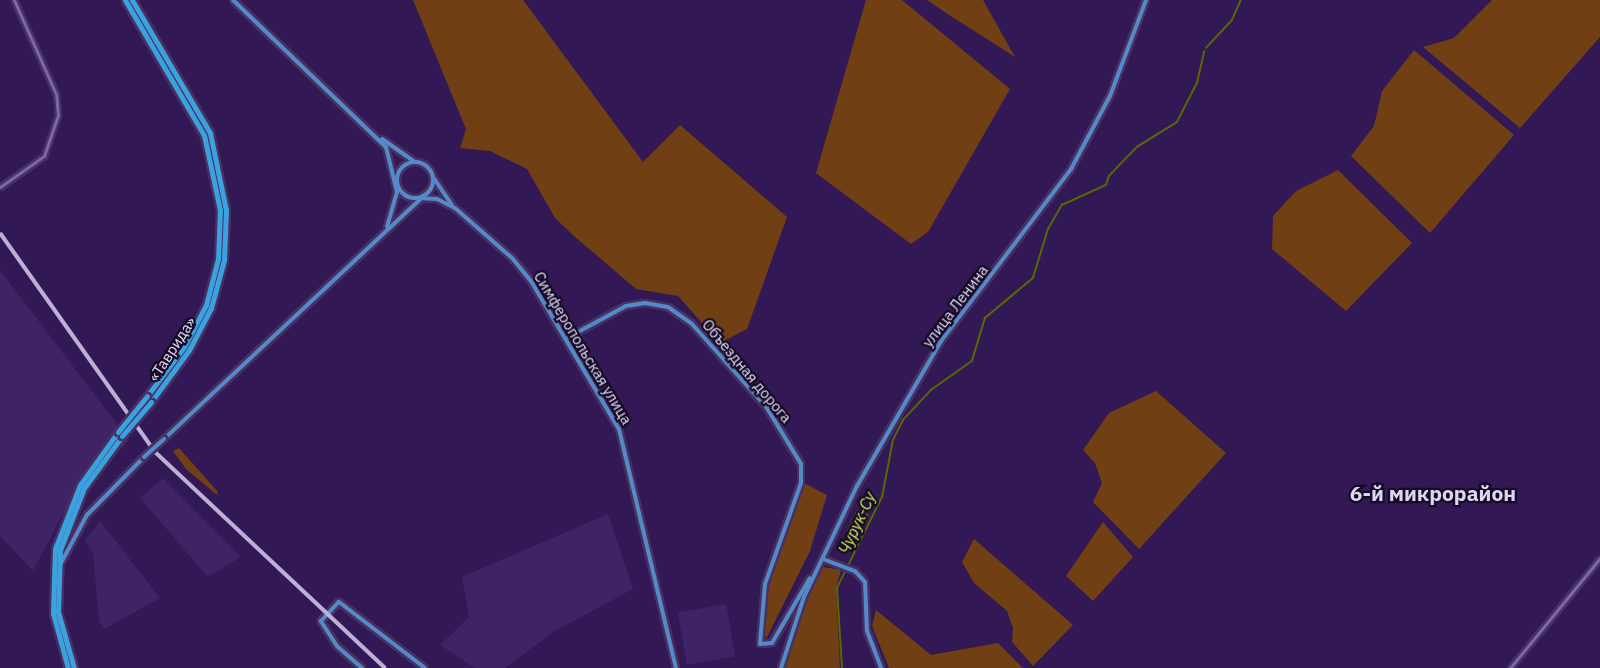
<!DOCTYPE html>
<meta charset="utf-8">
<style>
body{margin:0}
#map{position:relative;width:1600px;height:668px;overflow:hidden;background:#321854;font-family:"IBM Plex Sans",sans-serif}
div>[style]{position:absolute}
.built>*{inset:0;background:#3f2364;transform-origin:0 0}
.green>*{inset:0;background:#704014;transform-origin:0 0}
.stream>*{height:1.5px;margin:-0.75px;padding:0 0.75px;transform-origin:0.75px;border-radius:0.75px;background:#596800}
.roads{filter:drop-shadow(2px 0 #473163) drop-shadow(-2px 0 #473163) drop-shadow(0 2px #473163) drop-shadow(0 -2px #473163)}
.minor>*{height:3px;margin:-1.5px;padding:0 1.5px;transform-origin:1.5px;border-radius:1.5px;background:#7d66a9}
.major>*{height:4px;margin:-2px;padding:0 2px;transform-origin:2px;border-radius:2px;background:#558ac9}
.major>.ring{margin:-2px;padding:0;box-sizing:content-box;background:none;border:4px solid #558ac9;border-radius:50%}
.highway>*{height:5px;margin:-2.5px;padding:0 2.5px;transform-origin:2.5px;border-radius:2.5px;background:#3ba2df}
.rail>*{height:4px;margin-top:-2px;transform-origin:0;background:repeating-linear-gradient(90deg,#150b25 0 4.5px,#bdb0d5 0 9px);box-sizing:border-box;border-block:2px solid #bdb0d5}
.bridges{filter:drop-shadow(2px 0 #473163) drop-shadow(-2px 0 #473163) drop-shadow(0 2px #473163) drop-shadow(0 -2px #473163)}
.major-bridge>*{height:4px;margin:-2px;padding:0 2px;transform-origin:2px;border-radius:2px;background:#558ac9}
.highway-bridge>*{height:5px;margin:-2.5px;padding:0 2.5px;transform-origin:2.5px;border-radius:2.5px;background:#3ba2df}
span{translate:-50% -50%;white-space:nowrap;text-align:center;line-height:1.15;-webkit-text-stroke:4.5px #150b25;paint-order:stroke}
.street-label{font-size:15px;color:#e6ddfb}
.water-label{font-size:16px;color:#d6f25f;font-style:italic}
.district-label{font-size:21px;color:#ded5f3;font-weight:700}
</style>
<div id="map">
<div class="built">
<div style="clip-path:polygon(0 270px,129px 440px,62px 516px,33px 571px,0 536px)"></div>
<div style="clip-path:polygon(163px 478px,241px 557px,208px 577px,140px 498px)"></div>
<div style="clip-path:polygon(608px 514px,633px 589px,555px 631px,505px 668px,475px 668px,440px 645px,469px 617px,462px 577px)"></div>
<div style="clip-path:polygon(100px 521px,160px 598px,104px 629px,99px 622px,93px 553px,85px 541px)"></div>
<div style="left:726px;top:604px;width:53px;height:49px;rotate:80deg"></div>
</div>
<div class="green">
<div style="clip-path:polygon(413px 0,523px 0,643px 162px,680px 125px,787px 217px,747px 329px,720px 343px,678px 296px,636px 289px,574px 236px,555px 218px,527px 169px,490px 151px,460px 148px,466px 129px)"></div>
<div style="clip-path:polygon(866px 0,902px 0,1010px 89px,928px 232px,911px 244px,816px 173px)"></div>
<div style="clip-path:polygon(927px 0,983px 0,1015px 57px,949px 15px)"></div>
<div style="clip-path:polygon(1492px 0,1600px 0,1600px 37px,1520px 128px,1423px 47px,1454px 38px)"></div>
<div style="clip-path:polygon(1414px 50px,1514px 135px,1430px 233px,1351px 156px,1374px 126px,1382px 91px)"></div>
<div style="clip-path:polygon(1338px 170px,1412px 243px,1346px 311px,1272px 249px,1273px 216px,1296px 191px)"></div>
<div style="clip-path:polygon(1156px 391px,1226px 453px,1139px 549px,1093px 502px,1102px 483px,1095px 463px,1083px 450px,1109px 413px)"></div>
<div style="clip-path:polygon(179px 448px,218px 492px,217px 495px,186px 469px,173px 451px)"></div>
<div style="clip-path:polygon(804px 483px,827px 495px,810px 551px,766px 639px,762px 615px,767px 583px)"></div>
<div style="left:857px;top:509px;width:14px;height:26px;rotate:25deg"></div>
<div style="clip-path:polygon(1103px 522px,1133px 557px,1093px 601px,1066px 576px)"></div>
<div style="clip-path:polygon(974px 539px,1073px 625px,1033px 666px,1012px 642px,1013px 628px,1007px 611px,974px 583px,962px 562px)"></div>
<div style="clip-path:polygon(823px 567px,841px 570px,836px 588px,840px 668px,784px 668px,808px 592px)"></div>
<div style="clip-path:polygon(876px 610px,931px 655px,998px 643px,1023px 668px,889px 668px,872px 626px)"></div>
</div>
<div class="stream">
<div style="left:1206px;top:48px;width:38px;rotate:-47deg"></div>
<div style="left:1232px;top:20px;width:22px;rotate:-66deg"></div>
<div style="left:842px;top:668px;width:80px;rotate:-93.6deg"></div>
<div style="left:837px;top:588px;width:102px;rotate:-63.7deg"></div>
<div style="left:882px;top:497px;width:58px;rotate:-79.1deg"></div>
<div style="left:893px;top:440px;width:22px;rotate:-63deg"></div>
<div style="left:903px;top:420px;width:41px;rotate:-47deg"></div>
<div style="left:931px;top:390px;width:50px;rotate:-35.3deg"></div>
<div style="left:972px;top:361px;width:45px;rotate:-73.2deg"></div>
<div style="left:985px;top:318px;width:62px;rotate:-39.8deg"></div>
<div style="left:1033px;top:278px;width:51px;rotate:-73deg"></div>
<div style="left:1048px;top:229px;width:28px;rotate:-60deg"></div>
<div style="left:1062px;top:205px;width:48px;rotate:-24.4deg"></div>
<div style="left:1106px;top:185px;width:9px;rotate:-72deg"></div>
<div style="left:1109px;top:176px;width:40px;rotate:-46deg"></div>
<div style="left:1137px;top:147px;width:47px;rotate:-32deg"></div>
<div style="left:1177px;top:122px;width:44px;rotate:-62.9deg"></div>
<div style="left:1197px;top:83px;width:32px;rotate:-77deg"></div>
</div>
<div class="roads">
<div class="minor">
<div style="left:0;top:187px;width:54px;rotate:-35.2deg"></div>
<div style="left:44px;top:156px;width:43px;rotate:-71.1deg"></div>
<div style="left:58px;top:115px;width:21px;rotate:-95deg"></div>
<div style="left:56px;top:94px;width:103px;rotate:-114.1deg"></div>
<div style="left:1510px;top:668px;width:142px;rotate:-50.7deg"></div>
</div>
<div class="major">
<div style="left:233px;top:0;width:212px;rotate:43.9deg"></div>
<div style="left:386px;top:147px;width:46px;rotate:76.3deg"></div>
<div style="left:397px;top:192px;width:36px;rotate:106deg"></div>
<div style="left:382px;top:139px;width:40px;rotate:34.9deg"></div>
<div class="ring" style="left:397px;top:162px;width:32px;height:32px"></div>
<div style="left:433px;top:177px;width:34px;rotate:56deg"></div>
<div style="left:419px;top:198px;width:18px;rotate:3deg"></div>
<div style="left:437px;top:199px;width:20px;rotate:27deg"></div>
<div style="left:455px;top:208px;width:77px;rotate:41.3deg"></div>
<div style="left:513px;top:259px;width:28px;rotate:51deg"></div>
<div style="left:531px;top:281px;width:172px;rotate:59.3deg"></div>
<div style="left:619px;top:429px;width:246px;rotate:76.6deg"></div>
<div style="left:567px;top:338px;width:67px;rotate:-28.5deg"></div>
<div style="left:626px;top:306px;width:19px;rotate:-9deg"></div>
<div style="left:645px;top:303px;width:23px;rotate:10deg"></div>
<div style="left:668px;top:307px;width:29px;rotate:35deg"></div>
<div style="left:692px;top:324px;width:113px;rotate:48.2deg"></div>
<div style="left:767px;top:408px;width:66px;rotate:58.7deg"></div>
<div style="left:801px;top:464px;width:19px;rotate:90deg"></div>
<div style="left:801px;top:483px;width:107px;rotate:109.6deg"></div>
<div style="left:765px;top:584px;width:60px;rotate:94.8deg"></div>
<div style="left:760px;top:644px;width:12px;rotate:-5deg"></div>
<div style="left:772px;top:643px;width:75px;rotate:-59.7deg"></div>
<div style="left:164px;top:439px;width:357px;rotate:-43.1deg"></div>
<div style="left:823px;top:559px;width:34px;rotate:21deg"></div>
<div style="left:855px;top:571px;width:15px;rotate:48deg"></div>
<div style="left:865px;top:582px;width:49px;rotate:87.7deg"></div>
<div style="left:867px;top:631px;width:40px;rotate:69deg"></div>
<div style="left:61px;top:563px;width:55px;rotate:-61.6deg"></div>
<div style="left:87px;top:515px;width:81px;rotate:-45.5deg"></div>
<div style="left:362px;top:668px;width:33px;rotate:-139deg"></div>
<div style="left:337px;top:646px;width:30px;rotate:-123deg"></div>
<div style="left:321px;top:621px;width:26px;rotate:-47deg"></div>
<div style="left:339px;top:602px;width:108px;rotate:37.5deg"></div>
<div style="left:781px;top:668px;width:75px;rotate:-72.1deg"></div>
<div style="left:804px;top:597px;width:123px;rotate:-64.5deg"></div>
<div style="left:857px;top:486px;width:168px;rotate:-59.9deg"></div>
<div style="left:941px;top:341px;width:216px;rotate:-52.9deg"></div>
<div style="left:1071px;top:169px;width:83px;rotate:-61.9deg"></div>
<div style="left:1110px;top:96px;width:103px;rotate:-69.4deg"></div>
</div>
<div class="highway">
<div style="left:125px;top:0;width:156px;rotate:59.7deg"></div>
<div style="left:204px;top:135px;width:77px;rotate:78deg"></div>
<div style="left:220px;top:210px;width:49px;rotate:92.3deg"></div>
<div style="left:218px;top:259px;width:48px;rotate:104.6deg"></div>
<div style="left:206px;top:305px;width:47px;rotate:117.6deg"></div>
<div style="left:184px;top:347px;width:61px;rotate:127.1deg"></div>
<div style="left:132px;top:0;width:154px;rotate:59.6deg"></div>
<div style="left:210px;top:133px;width:79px;rotate:78.3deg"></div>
<div style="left:226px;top:210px;width:50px;rotate:92.3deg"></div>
<div style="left:224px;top:260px;width:50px;rotate:105.2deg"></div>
<div style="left:211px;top:308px;width:47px;rotate:117.6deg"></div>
<div style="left:189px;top:350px;width:64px;rotate:126.2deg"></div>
<div style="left:68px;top:668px;width:57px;rotate:-105.3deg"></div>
<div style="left:53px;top:613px;width:64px;rotate:-88.2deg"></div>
<div style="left:55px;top:549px;width:69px;rotate:-68.7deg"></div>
<div style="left:80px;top:485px;width:65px;rotate:-54.4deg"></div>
<div style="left:74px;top:668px;width:58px;rotate:-105.9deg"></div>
<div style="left:58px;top:612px;width:62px;rotate:-88.2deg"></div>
<div style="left:60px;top:550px;width:66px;rotate:-68.8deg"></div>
<div style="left:84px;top:488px;width:64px;rotate:-53.8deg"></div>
</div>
</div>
<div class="rail">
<div style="left:0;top:233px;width:268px;rotate:54.7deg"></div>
<div style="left:155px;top:452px;width:316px;rotate:43.2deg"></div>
</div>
<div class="bridges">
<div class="major-bridge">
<div style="left:144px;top:457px;width:27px;rotate:-42deg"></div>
</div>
<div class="highway-bridge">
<div style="left:118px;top:432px;width:46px;rotate:-51.1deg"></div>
<div style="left:122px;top:436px;width:45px;rotate:-49.5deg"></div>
</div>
</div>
<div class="street-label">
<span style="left:955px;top:306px;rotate:-53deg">улица Ленина</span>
<span style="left:583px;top:348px;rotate:59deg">Симферопольская улица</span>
<span style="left:172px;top:349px;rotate:-57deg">«Таврида»</span>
<span style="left:747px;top:371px;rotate:50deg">Объездная дорога</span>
</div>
<div class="water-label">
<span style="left:857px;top:523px;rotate:-65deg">Чурук-Су</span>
</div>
<div class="district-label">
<span style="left:1433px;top:493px">6-й микрорайон</span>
</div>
</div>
